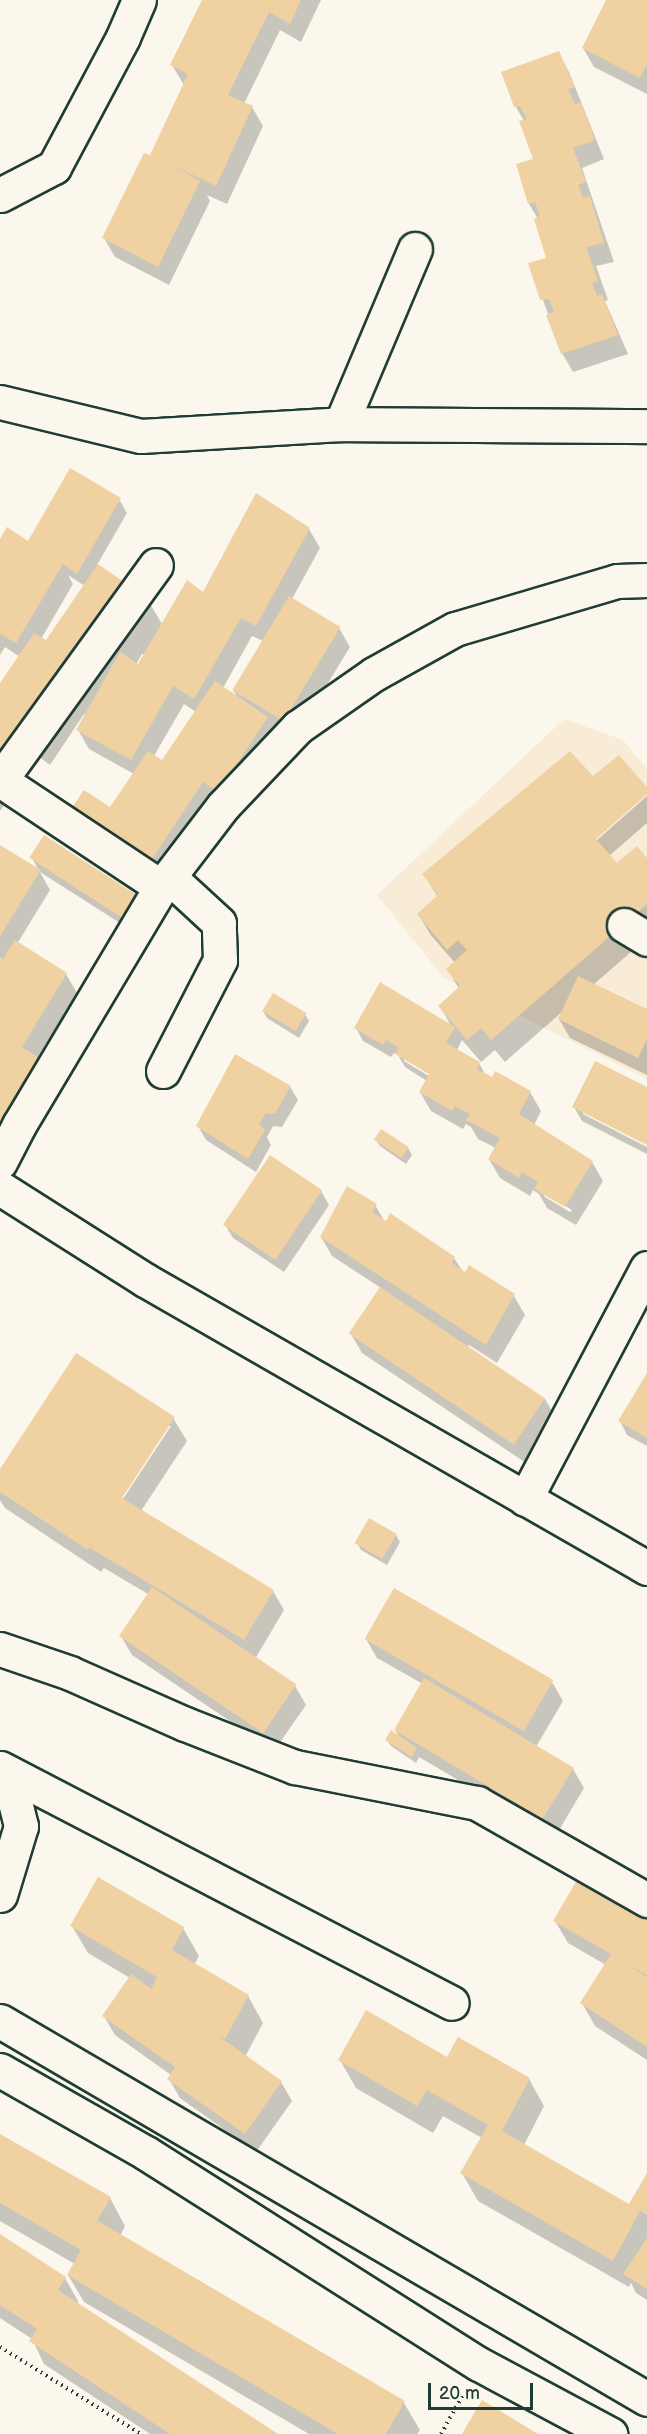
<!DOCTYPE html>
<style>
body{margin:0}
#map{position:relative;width:647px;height:2434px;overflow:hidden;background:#fbf7ec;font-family:"Balsamiq Sans",sans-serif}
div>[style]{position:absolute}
.built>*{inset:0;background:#f8ecd6}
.shadow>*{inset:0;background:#0003}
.building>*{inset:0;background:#f0d1a2;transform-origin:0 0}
.path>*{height:4px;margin-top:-2px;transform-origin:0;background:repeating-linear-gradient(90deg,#1f3d34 0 1.5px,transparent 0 6px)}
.roads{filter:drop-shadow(2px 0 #1f3d34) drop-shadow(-2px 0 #1f3d34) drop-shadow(0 2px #1f3d34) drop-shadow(0 -2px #1f3d34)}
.minor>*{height:33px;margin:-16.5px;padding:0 16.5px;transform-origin:16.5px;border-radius:16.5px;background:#fbf7ec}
span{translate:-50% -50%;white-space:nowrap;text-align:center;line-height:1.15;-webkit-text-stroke:4.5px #fbf7ec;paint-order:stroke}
.scale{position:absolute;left:428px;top:2383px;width:105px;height:27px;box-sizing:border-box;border:3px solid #1f3d34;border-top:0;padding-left:8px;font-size:18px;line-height:21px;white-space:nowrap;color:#1f3d34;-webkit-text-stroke:4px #fbf7ec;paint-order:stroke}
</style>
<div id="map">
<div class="built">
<div style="clip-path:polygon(564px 719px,623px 740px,647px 769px,647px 1079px,444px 978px,377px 895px)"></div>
</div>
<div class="shadow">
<div style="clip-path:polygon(204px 0,321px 0,301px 42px,280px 30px,244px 104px,252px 107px,263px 126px,227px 204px,207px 195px,210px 201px,169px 285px,115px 257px,104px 238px,151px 157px,184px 85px,172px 65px)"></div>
<div style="clip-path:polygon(608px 0,647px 0,647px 94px,594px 67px,583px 48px)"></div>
<div style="clip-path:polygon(559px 53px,569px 72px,604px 159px,582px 168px,614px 262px,596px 266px,608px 300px,605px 301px,628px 354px,573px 372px,562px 353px,530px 264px,547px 259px,538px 219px,529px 204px,535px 160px,524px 121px,516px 107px)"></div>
<div style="clip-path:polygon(evenodd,119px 499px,127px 513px,97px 565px,149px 602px,162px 624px,204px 594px,309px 529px,320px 548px,292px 599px,339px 628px,350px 647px,294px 739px,272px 726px,278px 737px,161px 880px,111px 809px,134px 774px,89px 749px,78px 730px,86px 716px,84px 714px,50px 765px,38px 756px,0 811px,0 685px,20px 657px,5px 647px,0 655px,0 542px,28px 543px,119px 499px,68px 575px,85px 586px,46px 643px,41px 639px,73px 584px,68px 575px,119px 499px,252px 636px,263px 641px,233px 690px,238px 698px,223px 688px,252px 636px,119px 499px,142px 654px,145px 655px,138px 666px,136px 664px,142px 654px,119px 499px,184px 704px,196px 712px,162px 762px,154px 756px,184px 704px)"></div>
<div style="clip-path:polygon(evenodd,593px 778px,647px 789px,647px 792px,594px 839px,596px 841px,647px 796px,647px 823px,609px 856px,617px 865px,647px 860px,647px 938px,593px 985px,647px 1010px,647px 1075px,570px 1038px,559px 1019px,563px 1011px,505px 1062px,495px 1050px,481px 1062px,462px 1040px,457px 1050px,479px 1063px,486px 1076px,530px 1092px,541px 1111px,534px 1125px,592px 1162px,603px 1181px,576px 1225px,547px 1208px,539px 1194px,533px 1190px,530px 1196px,500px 1178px,489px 1159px,496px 1148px,478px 1139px,471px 1127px,466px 1124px,463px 1129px,431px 1111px,420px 1092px,427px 1081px,405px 1067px,398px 1055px,394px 1053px,391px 1057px,363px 1041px,356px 1028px,451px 1026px,440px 1006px,459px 989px,448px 969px,455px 963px,430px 934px,419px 915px,438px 897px,424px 875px,593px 778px,404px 1057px,436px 1077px,434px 1079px,404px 1061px,404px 1057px,593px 778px,542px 1192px,572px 1210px,570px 1212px,545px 1197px,542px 1192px)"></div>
<div style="clip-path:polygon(0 847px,39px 871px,32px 858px,153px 907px,161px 921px,148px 941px,40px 872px,50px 890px,17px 944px,66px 974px,77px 993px,37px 1058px,0 1145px)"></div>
<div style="clip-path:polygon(263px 1011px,305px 1014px,309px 1021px,299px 1038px,267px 1018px)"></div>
<div style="clip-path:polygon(290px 1087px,298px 1100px,282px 1127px,273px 1126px,267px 1137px,271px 1145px,256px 1172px,206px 1140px,198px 1126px)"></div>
<div style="clip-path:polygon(647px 1089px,647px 1143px,583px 1111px,583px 1114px,647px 1147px,647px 1154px,582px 1121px,574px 1107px)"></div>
<div style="clip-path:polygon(376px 1140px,408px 1148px,412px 1155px,406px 1164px,380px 1146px)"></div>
<div style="clip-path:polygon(321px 1191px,329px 1205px,284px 1272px,233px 1238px,225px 1225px)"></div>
<div style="clip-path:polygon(375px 1205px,386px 1224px,391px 1215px,454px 1258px,465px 1275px,470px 1267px,514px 1296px,525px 1315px,497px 1363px,469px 1345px,467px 1347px,545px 1399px,556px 1418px,526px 1463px,362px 1353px,351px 1334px,381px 1288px,332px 1256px,321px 1237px)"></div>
<div style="clip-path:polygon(647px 1376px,647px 1446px,627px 1435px,620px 1421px)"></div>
<div style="clip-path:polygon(evenodd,173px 1418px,187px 1441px,141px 1511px,273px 1591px,284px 1610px,255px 1659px,295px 1686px,306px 1705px,274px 1751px,132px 1655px,121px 1636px,148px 1594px,104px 1568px,101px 1572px,5px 1508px,0 1500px,0 1472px,173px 1418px,167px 1426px,171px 1426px,119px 1505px,116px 1504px,167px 1426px)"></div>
<div style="clip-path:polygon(396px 1535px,400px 1542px,387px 1565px,361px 1550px,357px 1543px)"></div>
<div style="clip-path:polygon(366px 1639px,552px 1682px,563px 1701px,536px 1747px,573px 1769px,584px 1788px,555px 1837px,419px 1757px,416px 1763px,391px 1746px,387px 1740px,400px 1738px,395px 1730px,423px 1684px,377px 1658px)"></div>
<div style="clip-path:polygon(647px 1907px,647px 2060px,595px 2026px,582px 2003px,606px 1965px,568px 1943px,555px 1921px)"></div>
<div style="clip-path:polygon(72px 1926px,183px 1928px,199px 1956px,194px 1965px,248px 1996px,263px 2023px,245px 2057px,281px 2082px,292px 2101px,256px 2152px,180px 2098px,169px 2079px,171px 2075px,115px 2035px,104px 2016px,130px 1978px,88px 1953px)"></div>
<div style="clip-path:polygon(448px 2059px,529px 2079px,544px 2106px,524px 2145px,630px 2206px,647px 2176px,647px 2300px,636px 2293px,631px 2283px,629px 2287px,478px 2201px,462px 2173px,482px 2138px,443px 2116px,433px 2133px,356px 2088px,340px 2060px)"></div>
<div style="clip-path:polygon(0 2135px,110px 2198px,125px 2226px,120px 2236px,404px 2403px,420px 2430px,417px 2434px,309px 2434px,84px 2302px,68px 2275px,75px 2264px,0 2221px)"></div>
<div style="clip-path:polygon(0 2235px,65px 2278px,78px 2301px,77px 2304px,275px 2434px,150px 2434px,44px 2364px,32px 2339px,0 2318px)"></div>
</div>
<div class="building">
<div style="clip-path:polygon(202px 0,301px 0,290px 24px,269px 12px,228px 95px,253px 106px,216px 186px,174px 166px,200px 181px,158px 267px,102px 238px,144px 153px,150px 155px,188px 74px,170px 65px)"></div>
<div style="clip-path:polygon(606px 0,647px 0,647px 64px,640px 78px,582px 48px)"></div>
<div style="clip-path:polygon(559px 51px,575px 87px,568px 89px,575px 104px,581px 102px,595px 140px,573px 148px,586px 182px,578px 185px,583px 198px,590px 196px,604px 243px,586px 247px,598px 281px,592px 283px,597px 296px,602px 294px,618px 335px,561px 354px,546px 315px,554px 312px,549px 299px,540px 300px,528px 263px,546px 258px,534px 219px,540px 216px,535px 202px,528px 204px,516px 164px,533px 159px,519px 121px,527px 119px,520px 106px,514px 107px,501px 72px)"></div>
<div style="clip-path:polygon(70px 468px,121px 498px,77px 574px,63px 564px,16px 643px,0 634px,0 539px,7px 527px,28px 541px)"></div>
<div style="clip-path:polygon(256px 493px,310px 528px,256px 626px,241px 618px,194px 699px,173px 686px,131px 760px,76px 730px,120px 652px,138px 664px,187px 580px,203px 592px)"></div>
<div style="clip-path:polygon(98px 564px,151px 601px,102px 671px,91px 663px,0 770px,0 683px,34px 633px,46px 640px)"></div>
<div style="left:289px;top:596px;width:60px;height:110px;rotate:31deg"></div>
<div style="clip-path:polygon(215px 681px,268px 717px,218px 792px,203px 782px,150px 862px,71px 809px,84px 790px,110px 807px,148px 751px,162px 760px)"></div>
<div style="clip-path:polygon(570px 751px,593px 776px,619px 755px,647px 787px,647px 794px,596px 839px,617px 863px,637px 846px,647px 858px,647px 904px,491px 1040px,481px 1028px,467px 1040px,438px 1006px,460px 986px,446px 969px,467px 950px,458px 940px,447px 950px,417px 914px,438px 895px,422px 874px)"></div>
<div style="left:44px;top:835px;width:131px;height:27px;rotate:33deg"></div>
<div style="clip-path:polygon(0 845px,41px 870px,0 936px)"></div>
<div style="clip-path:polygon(15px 940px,67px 973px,22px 1047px,42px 1060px,0 1128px,0 957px,3px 959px)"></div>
<div style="clip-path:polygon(578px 976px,647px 1009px,647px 1039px,638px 1058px,558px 1019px)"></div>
<div style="clip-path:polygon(380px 982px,455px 1027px,446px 1043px,480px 1062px,477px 1069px,492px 1077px,495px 1071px,531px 1091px,519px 1114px,593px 1161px,565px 1207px,534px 1189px,538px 1182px,522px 1172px,519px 1178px,488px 1159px,500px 1138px,466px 1120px,470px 1114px,455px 1106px,452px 1111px,419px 1092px,429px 1074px,395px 1054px,399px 1048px,386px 1040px,383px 1045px,354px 1028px)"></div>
<div style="left:273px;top:993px;width:39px;height:21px;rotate:31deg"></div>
<div style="clip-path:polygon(235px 1054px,291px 1086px,275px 1114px,266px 1113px,259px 1124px,265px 1130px,248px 1159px,196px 1126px)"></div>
<div style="clip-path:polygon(595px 1061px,647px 1087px,647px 1145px,572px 1107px)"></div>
<div style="left:381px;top:1129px;width:33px;height:13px;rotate:33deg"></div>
<div style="left:270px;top:1155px;width:63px;height:84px;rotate:34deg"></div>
<div style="clip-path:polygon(347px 1186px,377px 1204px,372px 1212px,386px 1221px,390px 1213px,455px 1257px,452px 1263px,465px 1272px,469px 1265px,515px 1294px,486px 1345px,320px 1237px)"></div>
<div style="left:380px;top:1287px;width:199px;height:56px;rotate:34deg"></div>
<div style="clip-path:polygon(76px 1353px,175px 1417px,122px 1498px,274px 1590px,244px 1640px,90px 1548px,98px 1535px,88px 1550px,0 1492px,0 1469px)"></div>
<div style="clip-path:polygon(647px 1373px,647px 1438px,618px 1421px)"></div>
<div style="left:369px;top:1518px;width:32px;height:29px;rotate:30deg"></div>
<div style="left:152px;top:1587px;width:174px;height:59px;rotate:34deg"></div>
<div style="left:394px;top:1588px;width:184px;height:59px;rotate:30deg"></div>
<div style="clip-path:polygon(424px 1678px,574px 1768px,536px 1829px,509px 1813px,516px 1803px,394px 1730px)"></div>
<div style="clip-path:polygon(391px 1730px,417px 1748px,412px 1757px,385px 1740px)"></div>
<div style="clip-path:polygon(584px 1868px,647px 1905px,647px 1975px,627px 1964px,647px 1977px,647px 2047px,580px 2003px,611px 1954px,553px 1921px)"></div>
<div style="clip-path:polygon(98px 1877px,184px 1927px,172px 1950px,249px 1995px,225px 2039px,217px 2035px,282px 2081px,245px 2134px,167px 2079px,175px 2067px,102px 2016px,131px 1974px,151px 1989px,157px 1977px,70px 1926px)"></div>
<div style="clip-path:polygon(366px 2010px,447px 2057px,458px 2037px,530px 2078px,502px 2131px,629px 2204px,647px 2173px,647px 2215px,640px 2211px,613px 2261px,460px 2173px,488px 2125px,427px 2090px,417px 2106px,338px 2060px)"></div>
<div style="clip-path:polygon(0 2134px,111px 2197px,92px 2230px,98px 2221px,405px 2401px,386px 2434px,338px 2434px,67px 2275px,81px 2250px,0 2203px)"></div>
<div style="clip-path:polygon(0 2234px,66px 2277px,58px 2290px,278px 2434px,170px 2434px,29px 2341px,37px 2329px,0 2305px)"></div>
<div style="clip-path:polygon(647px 2238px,647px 2289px,623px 2274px)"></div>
<div style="clip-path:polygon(482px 2400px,538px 2434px,462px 2434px)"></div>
</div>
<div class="path">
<div style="left:0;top:2347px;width:166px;rotate:31.7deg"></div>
<div style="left:441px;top:2434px;width:47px;rotate:-60.7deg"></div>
</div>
<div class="roads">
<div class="minor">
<div style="left:0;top:195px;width:61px;rotate:-27.4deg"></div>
<div style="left:54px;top:167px;width:147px;rotate:-62deg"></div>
<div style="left:123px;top:37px;width:40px;rotate:-66.6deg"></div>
<div style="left:0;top:402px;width:145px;rotate:13.6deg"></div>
<div style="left:141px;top:436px;width:200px;rotate:-3.4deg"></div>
<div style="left:341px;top:424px;width:306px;rotate:0.4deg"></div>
<div style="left:341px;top:424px;width:190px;rotate:-67.1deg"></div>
<div style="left:1px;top:779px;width:264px;rotate:-54.1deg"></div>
<div style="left:0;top:780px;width:193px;rotate:33.6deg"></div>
<div style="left:624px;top:925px;width:27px;rotate:31deg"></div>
<div style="left:163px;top:1071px;width:125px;rotate:-62.8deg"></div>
<div style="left:220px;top:960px;width:37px;rotate:-92deg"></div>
<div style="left:219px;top:923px;width:68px;rotate:-137.4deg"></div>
<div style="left:0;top:1162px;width:42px;rotate:-62.8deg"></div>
<div style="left:19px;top:1125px;width:277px;rotate:-59.2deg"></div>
<div style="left:161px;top:887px;width:102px;rotate:-52.6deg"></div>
<div style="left:223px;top:806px;width:109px;rotate:-46.5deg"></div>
<div style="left:298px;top:727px;width:93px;rotate:-34.9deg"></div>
<div style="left:374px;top:674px;width:93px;rotate:-29.1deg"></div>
<div style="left:455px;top:629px;width:169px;rotate:-16.5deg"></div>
<div style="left:617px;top:581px;width:30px;rotate:-2deg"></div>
<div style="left:0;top:1188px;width:172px;rotate:32.4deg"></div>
<div style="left:145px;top:1280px;width:579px;rotate:29.84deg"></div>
<div style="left:525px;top:1499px;width:261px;rotate:-62.2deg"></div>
<div style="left:0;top:1649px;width:74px;rotate:18.9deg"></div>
<div style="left:70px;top:1673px;width:126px;rotate:23.9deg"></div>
<div style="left:185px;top:1724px;width:118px;rotate:21.4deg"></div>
<div style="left:295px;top:1767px;width:186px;rotate:11.2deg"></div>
<div style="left:477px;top:1803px;width:196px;rotate:29.7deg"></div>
<div style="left:0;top:1768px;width:509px;rotate:27.47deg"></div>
<div style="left:0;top:1770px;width:35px;rotate:65deg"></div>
<div style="left:15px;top:1802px;width:25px;rotate:76deg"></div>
<div style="left:21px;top:1826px;width:72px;rotate:106.9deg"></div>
<div style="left:0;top:2021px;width:749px;rotate:30.29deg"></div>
<div style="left:0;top:2070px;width:168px;rotate:29.6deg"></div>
<div style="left:146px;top:2153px;width:394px;rotate:32.4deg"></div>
<div style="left:479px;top:2364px;width:149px;rotate:28.1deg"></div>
</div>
</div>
<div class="scale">20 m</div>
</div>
